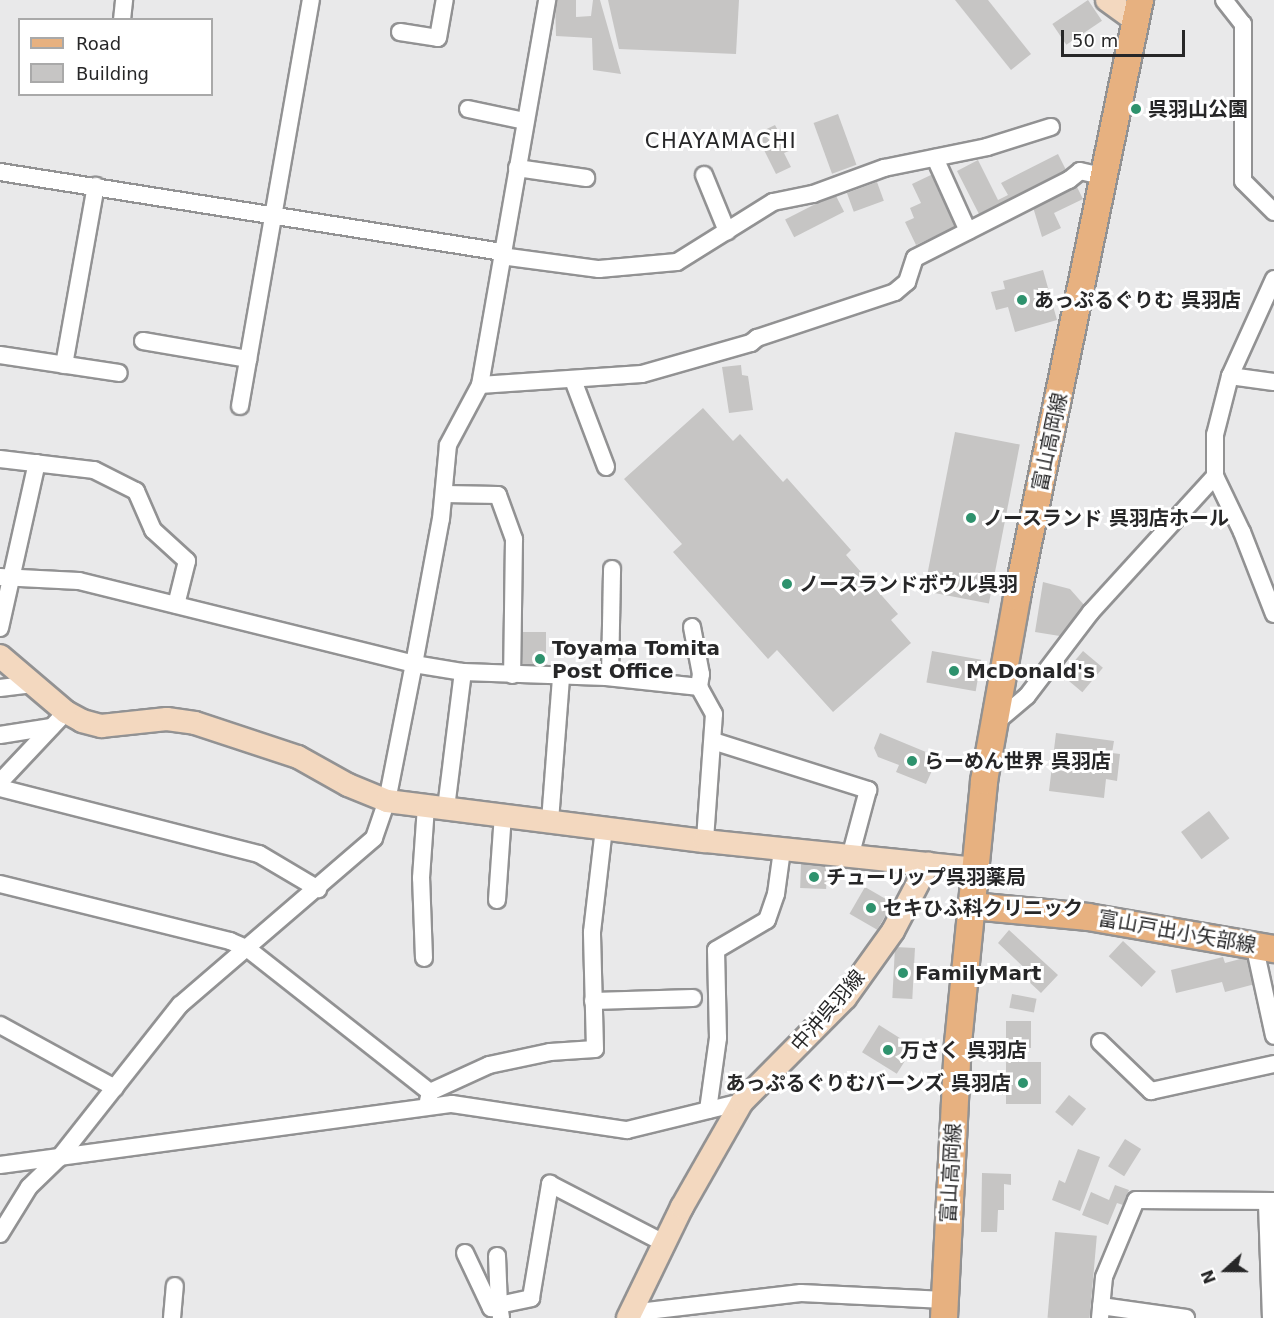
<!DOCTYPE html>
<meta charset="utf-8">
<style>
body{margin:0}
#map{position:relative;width:1274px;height:1318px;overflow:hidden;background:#e9e9ea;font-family:"DejaVu Sans","Noto Sans JP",sans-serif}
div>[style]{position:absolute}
.building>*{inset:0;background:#c6c5c4;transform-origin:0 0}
.roads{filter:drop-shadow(2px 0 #929293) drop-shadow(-2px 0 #929293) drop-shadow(0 2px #929293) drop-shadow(0 -2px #929293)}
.street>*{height:16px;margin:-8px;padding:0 8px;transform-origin:8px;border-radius:8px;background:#fff}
.secondary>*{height:22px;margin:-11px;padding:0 11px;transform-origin:11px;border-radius:11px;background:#f3d8bf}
.primary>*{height:26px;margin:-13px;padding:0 13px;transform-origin:13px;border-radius:13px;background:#e7b180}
.dots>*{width:16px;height:16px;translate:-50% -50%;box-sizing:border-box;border:3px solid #fff;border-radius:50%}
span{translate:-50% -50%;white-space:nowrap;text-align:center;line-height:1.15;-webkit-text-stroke:6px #fff;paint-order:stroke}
.poi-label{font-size:20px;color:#272728;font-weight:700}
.left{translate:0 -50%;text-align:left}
.right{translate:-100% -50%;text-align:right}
.street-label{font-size:20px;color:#272728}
.neighbourhood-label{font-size:21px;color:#272728;letter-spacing:1.5px}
.legend{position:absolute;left:18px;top:18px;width:195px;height:78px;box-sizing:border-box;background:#fff;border:2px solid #a9a9a9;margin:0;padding:8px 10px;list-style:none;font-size:18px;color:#272728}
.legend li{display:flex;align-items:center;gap:12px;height:30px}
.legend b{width:30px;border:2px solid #a9a9a9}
.north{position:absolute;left:1196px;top:1240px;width:60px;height:60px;-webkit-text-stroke:4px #fff;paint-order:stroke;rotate:249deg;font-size:16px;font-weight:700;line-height:24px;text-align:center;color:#272728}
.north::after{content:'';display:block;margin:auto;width:21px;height:27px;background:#272728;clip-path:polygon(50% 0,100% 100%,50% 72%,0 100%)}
.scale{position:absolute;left:1061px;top:30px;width:124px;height:27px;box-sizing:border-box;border:3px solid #272728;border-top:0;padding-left:8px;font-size:18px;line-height:21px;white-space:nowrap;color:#272728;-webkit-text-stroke:4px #fff;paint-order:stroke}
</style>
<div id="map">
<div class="building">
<div style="clip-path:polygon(555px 0,576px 0,576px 17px,591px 16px,593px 0,600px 0,621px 74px,593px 70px,592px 38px,556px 36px)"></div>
<div style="clip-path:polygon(608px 0,739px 0,736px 54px,619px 49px)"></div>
<div style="clip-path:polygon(955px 0,988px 0,1031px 54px,1011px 70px)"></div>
<div style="left:1088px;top:0;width:25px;height:43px;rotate:56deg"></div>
<div style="left:838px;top:114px;width:54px;height:26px;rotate:70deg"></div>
<div style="clip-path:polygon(775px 125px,789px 151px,784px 153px,791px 167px,776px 174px,756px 134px)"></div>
<div style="clip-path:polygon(1058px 154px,1066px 170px,979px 214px,957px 171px,978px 160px,998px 200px,1008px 195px,1001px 183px)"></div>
<div style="clip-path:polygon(933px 174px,957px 226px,916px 245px,905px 222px,914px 218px,910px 208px,921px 203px,912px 184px)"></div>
<div style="left:877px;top:182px;width:20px;height:32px;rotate:70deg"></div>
<div style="clip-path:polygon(1076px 185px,1083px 199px,1054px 213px,1061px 228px,1042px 237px,1033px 207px)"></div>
<div style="left:835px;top:194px;width:20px;height:56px;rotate:63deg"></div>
<div style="clip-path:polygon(1043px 270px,1057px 320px,1015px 332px,1008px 307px,996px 310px,991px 292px,1005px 289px,1003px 281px)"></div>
<div style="clip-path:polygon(741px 365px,742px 375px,748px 376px,753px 410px,729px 413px,722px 367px)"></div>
<div style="clip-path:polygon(703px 408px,733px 441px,740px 434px,783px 482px,787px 478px,851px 550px,846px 555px,898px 614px,891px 620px,911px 643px,833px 712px,777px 650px,768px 659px,673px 552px,682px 544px,624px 479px)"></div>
<div style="left:955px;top:432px;width:66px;height:162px;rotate:11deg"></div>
<div style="clip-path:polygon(1043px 582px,1070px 589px,1085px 606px,1066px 637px,1035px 632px)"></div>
<div style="left:523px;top:632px;width:23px;height:32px"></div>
<div style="left:932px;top:651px;width:50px;height:32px;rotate:10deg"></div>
<div style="left:1083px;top:651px;width:26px;height:32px;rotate:40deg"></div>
<div style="clip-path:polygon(880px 733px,938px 757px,926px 784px,896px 772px,899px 765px,878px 757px,874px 748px)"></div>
<div style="clip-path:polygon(1056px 733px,1114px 741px,1112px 753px,1120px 754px,1117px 781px,1106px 779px,1104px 798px,1049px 791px)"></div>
<div style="left:1209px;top:811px;width:34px;height:35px;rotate:53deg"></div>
<div style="left:801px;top:864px;width:26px;height:24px;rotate:2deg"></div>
<div style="left:865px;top:887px;width:32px;height:31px;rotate:30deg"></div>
<div style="clip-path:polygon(1009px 930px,1058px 975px,1041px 993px,1025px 978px,1030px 973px,998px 943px)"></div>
<div style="left:1123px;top:941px;width:45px;height:21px;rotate:43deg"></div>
<div style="left:895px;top:947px;width:20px;height:51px;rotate:3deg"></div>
<div style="clip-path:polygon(1223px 957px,1225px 963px,1248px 957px,1255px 984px,1225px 992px,1222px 982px,1176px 993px,1171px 970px)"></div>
<div style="left:1012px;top:994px;width:25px;height:14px;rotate:11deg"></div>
<div style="left:1006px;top:1021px;width:25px;height:27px"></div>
<div style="left:879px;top:1025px;width:41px;height:32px;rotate:32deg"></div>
<div style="left:1006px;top:1062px;width:35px;height:42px"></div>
<div style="left:1069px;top:1095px;width:22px;height:22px;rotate:39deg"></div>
<div style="left:1125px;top:1139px;width:19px;height:32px;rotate:32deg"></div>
<div style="clip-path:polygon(1078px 1149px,1100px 1157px,1080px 1211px,1052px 1200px,1059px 1180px,1065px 1183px)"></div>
<div style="clip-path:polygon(982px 1173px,1011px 1174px,1011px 1185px,1004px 1184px,1004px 1210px,998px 1210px,997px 1232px,981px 1232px)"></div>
<div style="clip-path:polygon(1115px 1185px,1129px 1190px,1123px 1205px,1117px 1203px,1108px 1225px,1082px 1215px,1091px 1192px,1109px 1200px)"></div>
<div style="left:1055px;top:1232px;width:42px;height:86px;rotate:5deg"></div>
</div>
<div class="roads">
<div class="street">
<div style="left:1224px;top:0;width:31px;rotate:52deg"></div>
<div style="left:1243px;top:24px;width:157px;rotate:90deg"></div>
<div style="left:1243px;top:181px;width:44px;rotate:45deg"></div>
<div style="left:122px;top:20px;width:20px;rotate:-84deg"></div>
<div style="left:400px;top:32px;width:38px;rotate:9deg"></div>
<div style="left:438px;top:38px;width:39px;rotate:-80deg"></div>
<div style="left:468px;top:109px;width:58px;rotate:11.9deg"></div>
<div style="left:935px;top:158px;width:80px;rotate:65.7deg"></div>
<div style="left:517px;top:168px;width:70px;rotate:8.2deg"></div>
<div style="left:0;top:172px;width:508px;rotate:9.05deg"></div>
<div style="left:704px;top:175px;width:61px;rotate:67.7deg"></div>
<div style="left:501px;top:256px;width:99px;rotate:7.6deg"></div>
<div style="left:599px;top:269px;width:78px;rotate:-5.1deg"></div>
<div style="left:677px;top:262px;width:113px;rotate:-32deg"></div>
<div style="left:773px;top:202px;width:41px;rotate:-11.3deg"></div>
<div style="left:813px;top:194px;width:76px;rotate:-20.1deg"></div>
<div style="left:884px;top:168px;width:105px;rotate:-11.5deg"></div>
<div style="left:987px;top:147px;width:67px;rotate:-17.4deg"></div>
<div style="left:1274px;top:279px;width:107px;rotate:114.4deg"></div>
<div style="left:1230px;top:376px;width:61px;rotate:104.3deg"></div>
<div style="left:1215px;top:435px;width:41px;rotate:90deg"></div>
<div style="left:1215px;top:476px;width:62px;rotate:64.3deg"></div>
<div style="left:1242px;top:532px;width:88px;rotate:68.7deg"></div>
<div style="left:143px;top:341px;width:107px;rotate:9.7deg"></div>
<div style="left:0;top:355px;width:120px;rotate:8.6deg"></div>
<div style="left:64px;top:365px;width:182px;rotate:-79.9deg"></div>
<div style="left:1230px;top:376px;width:44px;rotate:7.8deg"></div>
<div style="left:573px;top:380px;width:93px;rotate:69.2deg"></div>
<div style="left:480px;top:385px;width:162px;rotate:-3.9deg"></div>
<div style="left:642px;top:374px;width:113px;rotate:-15.9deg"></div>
<div style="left:751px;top:343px;width:8px;rotate:-40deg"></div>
<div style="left:757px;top:338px;width:145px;rotate:-18.4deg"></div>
<div style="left:895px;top:292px;width:16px;rotate:-40deg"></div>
<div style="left:907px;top:282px;width:25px;rotate:-72deg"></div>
<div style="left:915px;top:258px;width:173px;rotate:-26.9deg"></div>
<div style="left:1069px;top:180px;width:14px;rotate:-39deg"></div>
<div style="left:1080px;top:171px;width:26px;rotate:13deg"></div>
<div style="left:240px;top:406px;width:412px;rotate:-80.1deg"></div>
<div style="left:0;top:459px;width:95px;rotate:6.7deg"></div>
<div style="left:94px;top:470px;width:47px;rotate:26.6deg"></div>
<div style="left:136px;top:491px;width:43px;rotate:66.4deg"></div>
<div style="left:153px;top:530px;width:46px;rotate:42.4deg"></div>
<div style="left:187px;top:561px;width:45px;rotate:104deg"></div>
<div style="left:445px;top:494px;width:53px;rotate:1.1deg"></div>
<div style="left:498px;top:495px;width:47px;rotate:70deg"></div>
<div style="left:514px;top:539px;width:136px;rotate:90.8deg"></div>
<div style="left:0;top:577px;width:79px;rotate:2.9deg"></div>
<div style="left:79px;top:581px;width:345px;rotate:13.9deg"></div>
<div style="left:414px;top:664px;width:50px;rotate:9.3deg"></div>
<div style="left:463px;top:672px;width:143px;rotate:2deg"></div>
<div style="left:606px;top:677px;width:94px;rotate:6.1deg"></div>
<div style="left:699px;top:687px;width:31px;rotate:61deg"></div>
<div style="left:714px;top:714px;width:127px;rotate:94.1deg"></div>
<div style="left:692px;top:627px;width:48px;rotate:79.2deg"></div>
<div style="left:701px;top:674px;width:13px;rotate:99deg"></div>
<div style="left:0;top:628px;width:169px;rotate:-77.4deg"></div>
<div style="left:610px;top:677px;width:108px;rotate:-88.9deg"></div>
<div style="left:0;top:688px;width:33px;rotate:-7deg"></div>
<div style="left:994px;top:724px;width:43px;rotate:-40.3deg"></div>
<div style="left:1027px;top:696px;width:106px;rotate:-52.7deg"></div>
<div style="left:1091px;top:612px;width:184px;rotate:-47.6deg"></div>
<div style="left:0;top:735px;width:52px;rotate:-8.9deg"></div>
<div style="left:713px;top:741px;width:163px;rotate:17.5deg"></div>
<div style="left:868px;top:790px;width:69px;rotate:105deg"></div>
<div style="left:0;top:782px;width:96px;rotate:-46.7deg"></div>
<div style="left:0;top:788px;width:267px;rotate:14.3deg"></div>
<div style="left:259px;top:854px;width:69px;rotate:30.7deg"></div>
<div style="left:446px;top:808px;width:137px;rotate:-82.9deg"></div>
<div style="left:550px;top:821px;width:144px;rotate:-85.6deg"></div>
<div style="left:0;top:884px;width:237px;rotate:13.9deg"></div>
<div style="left:230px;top:941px;width:20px;rotate:24deg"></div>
<div style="left:248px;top:949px;width:231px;rotate:38.2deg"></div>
<div style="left:497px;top:900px;width:85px;rotate:-86deg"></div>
<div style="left:1254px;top:944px;width:94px;rotate:77.7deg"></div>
<div style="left:424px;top:958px;width:80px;rotate:-92.1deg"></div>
<div style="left:421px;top:878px;width:72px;rotate:-86deg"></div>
<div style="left:593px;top:1001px;width:100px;rotate:-1.7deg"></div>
<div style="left:0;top:1025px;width:131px;rotate:28.7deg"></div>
<div style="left:1100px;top:1042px;width:71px;rotate:43.9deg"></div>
<div style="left:1151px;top:1091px;width:126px;rotate:-12.4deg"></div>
<div style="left:428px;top:1101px;width:9px;rotate:-77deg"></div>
<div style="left:430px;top:1092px;width:65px;rotate:-24.6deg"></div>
<div style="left:489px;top:1065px;width:62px;rotate:-12deg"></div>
<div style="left:550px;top:1052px;width:45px;rotate:-3.8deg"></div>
<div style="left:595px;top:1049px;width:117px;rotate:-91.5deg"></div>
<div style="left:592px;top:932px;width:105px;rotate:-83.4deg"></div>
<div style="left:708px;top:1110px;width:73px;rotate:-82.1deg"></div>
<div style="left:718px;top:1038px;width:88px;rotate:-91.3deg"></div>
<div style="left:716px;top:950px;width:59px;rotate:-30.5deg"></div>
<div style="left:767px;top:920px;width:28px;rotate:-71deg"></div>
<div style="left:776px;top:894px;width:44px;rotate:-82.2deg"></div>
<div style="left:0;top:1165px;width:456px;rotate:-7.7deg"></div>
<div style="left:452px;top:1104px;width:177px;rotate:8.5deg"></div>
<div style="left:627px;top:1130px;width:118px;rotate:-13.7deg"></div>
<div style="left:1267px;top:1204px;width:114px;rotate:88deg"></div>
<div style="left:0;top:1234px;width:55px;rotate:-58.3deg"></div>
<div style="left:29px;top:1187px;width:42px;rotate:-44deg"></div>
<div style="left:59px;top:1158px;width:195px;rotate:-51.7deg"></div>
<div style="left:180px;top:1005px;width:256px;rotate:-40.7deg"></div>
<div style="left:374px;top:838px;width:39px;rotate:-71deg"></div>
<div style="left:387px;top:801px;width:140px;rotate:-78.9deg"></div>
<div style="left:414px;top:664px;width:147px;rotate:-79.5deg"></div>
<div style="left:441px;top:519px;width:74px;rotate:-84.6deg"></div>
<div style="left:448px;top:445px;width:68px;rotate:-61.9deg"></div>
<div style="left:480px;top:385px;width:391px;rotate:-80.1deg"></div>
<div style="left:465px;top:1253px;width:61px;rotate:64.7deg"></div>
<div style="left:491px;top:1308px;width:9px;rotate:-21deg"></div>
<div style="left:499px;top:1305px;width:13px;rotate:81deg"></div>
<div style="left:497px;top:1256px;width:49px;rotate:87.7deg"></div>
<div style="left:499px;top:1305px;width:33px;rotate:-12deg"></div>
<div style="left:531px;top:1298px;width:116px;rotate:-80.5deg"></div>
<div style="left:550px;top:1184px;width:128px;rotate:27.4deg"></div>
<div style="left:1101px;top:1306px;width:86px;rotate:8deg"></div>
<div style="left:630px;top:1313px;width:172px;rotate:-6.7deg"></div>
<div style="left:801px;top:1293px;width:144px;rotate:2.8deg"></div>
<div style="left:172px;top:1318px;width:32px;rotate:-85deg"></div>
<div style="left:1100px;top:1318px;width:41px;rotate:-84.4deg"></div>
<div style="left:1104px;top:1277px;width:83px;rotate:-67.4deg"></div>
<div style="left:1136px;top:1200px;width:138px;rotate:0.4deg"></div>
</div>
<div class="secondary">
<div style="left:1107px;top:0;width:36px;rotate:36deg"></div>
<div style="left:0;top:656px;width:87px;rotate:40.3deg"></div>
<div style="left:66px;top:712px;width:18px;rotate:29deg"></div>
<div style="left:82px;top:721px;width:20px;rotate:15deg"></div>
<div style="left:101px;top:726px;width:66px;rotate:-6.1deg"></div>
<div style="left:167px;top:719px;width:28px;rotate:8deg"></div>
<div style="left:195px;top:723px;width:108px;rotate:18.3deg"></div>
<div style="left:298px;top:757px;width:57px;rotate:29.2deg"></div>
<div style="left:348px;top:785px;width:42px;rotate:22.3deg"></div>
<div style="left:387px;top:801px;width:321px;rotate:7.2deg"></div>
<div style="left:705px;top:841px;width:271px;rotate:5.9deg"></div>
<div style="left:628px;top:1318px;width:123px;rotate:-64.1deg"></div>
<div style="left:682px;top:1207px;width:121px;rotate:-60.3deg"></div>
<div style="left:742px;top:1102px;width:146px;rotate:-45.3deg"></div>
<div style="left:845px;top:998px;width:82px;rotate:-54.4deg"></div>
<div style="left:893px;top:931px;width:76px;rotate:-62.4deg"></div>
</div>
<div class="primary">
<div style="left:972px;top:906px;width:117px;rotate:5.4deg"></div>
<div style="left:1088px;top:917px;width:189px;rotate:9.8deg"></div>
<div style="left:944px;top:1318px;width:275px;rotate:-87.1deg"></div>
<div style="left:958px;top:1043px;width:263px;rotate:-84.3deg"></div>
<div style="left:984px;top:781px;width:187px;rotate:-79.8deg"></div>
<div style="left:1017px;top:597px;width:610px;rotate:-78.36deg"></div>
</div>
</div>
<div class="dots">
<div style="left:1136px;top:109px;background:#2e926d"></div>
<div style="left:1022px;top:300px;background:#2e926d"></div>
<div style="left:971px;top:518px;background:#2e926d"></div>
<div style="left:787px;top:584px;background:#2e926d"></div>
<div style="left:540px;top:659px;background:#2e926d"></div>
<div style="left:954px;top:671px;background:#2e926d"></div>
<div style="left:912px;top:761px;background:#2e926d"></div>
<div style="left:814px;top:877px;background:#2e926d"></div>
<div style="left:871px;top:908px;background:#2e926d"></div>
<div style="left:903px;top:973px;background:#2e926d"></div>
<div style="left:888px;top:1050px;background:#2e926d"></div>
<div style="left:1023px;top:1083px;background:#2e926d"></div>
</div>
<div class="poi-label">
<span class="left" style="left:1148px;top:109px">呉羽山公園</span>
<span class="left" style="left:1034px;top:300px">あっぷるぐりむ 呉羽店</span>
<span class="left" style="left:983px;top:518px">ノースランド 呉羽店ホール</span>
<span class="left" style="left:799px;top:584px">ノースランドボウル呉羽</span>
<span class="left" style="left:552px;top:660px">Toyama Tomita<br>Post Office</span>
<span class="left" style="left:966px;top:671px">McDonald's</span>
<span class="left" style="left:924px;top:761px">らーめん世界 呉羽店</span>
<span class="left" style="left:826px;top:877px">チューリップ呉羽薬局</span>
<span class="left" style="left:883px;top:908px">セキひふ科クリニック</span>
<span class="left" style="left:915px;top:973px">FamilyMart</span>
<span class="left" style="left:900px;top:1050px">万さく 呉羽店</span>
<span class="right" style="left:1011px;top:1083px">あっぷるぐりむバーンズ 呉羽店</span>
</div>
<div class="street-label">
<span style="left:1050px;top:442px;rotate:-78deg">富山高岡線</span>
<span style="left:1177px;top:932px;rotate:10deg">富山戸出小矢部線</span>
<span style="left:828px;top:1011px;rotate:-49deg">中沖呉羽線</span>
<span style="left:951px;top:1173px;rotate:-87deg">富山高岡線</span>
</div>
<div class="neighbourhood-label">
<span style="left:721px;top:141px">CHAYAMACHI</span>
</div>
<ul class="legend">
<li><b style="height:8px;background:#e7b180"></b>Road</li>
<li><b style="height:16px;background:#c6c5c4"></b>Building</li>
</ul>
<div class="north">N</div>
<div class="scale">50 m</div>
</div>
